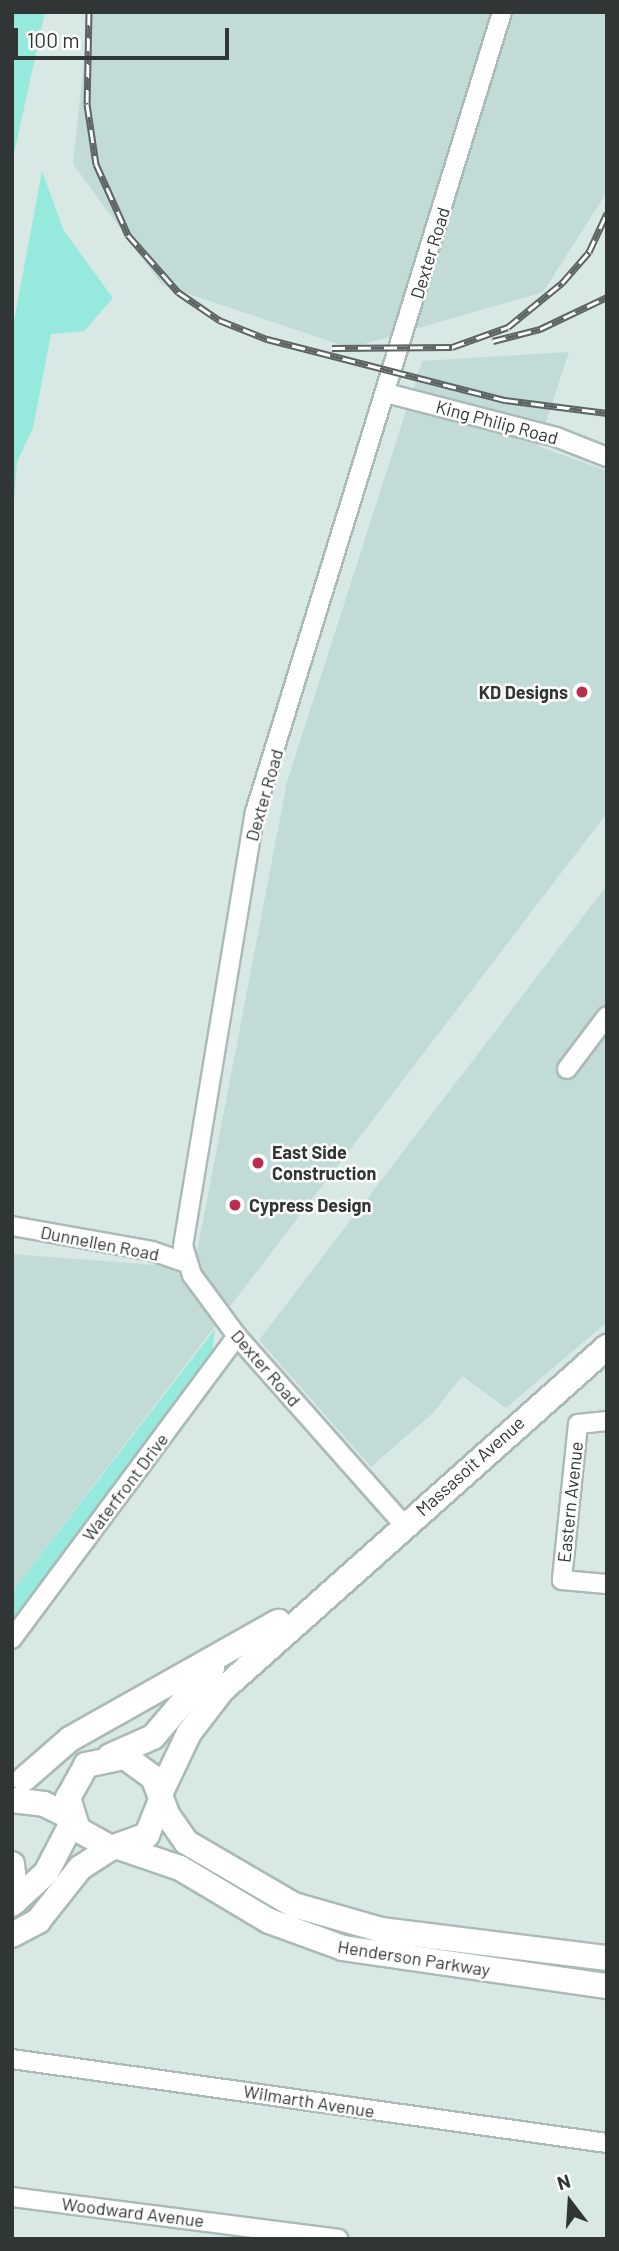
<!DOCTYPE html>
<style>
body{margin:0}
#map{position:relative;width:619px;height:2251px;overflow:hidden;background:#d8e8e5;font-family:Barlow,sans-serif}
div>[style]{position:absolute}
.built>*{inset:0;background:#c3dbd7}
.green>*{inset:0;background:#96e9dd}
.roads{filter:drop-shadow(2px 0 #aabab7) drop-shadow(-2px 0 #aabab7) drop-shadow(0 2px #aabab7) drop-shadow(0 -2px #aabab7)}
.street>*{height:18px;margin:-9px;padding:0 9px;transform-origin:9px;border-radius:9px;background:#fff}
.secondary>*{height:24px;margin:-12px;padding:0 12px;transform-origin:12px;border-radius:12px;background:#fff}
.rail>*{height:7px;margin-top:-3.5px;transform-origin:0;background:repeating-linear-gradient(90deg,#fff 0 13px,#5c6563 0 26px);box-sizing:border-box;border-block:2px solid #5c6563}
.dots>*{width:19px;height:19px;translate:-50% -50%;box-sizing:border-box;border:4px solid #fff;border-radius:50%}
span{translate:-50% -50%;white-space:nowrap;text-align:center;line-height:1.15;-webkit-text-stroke:5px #fff;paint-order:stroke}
.street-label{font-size:18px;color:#303635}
.poi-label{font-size:18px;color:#303635;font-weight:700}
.right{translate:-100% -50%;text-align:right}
.left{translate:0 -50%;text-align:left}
.frame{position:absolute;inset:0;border:14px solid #303635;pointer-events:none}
.north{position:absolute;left:535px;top:2167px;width:70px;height:70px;-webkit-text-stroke:5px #fff;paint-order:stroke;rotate:343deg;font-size:19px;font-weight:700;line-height:28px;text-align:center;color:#303635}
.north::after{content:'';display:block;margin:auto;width:24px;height:32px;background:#303635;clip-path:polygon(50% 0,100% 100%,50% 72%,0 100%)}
.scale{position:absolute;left:14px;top:28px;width:215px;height:32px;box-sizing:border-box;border:4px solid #303635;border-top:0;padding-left:9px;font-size:21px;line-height:24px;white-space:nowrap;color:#303635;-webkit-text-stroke:5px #fff;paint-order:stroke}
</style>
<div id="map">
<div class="built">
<div style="clip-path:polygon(89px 12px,607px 12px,607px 192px,543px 292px,350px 348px,162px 285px,73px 164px)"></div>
<div style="clip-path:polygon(569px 352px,538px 446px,607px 471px,607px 813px,12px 1592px,12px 1254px,194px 1268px,287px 782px,422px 361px)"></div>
<div style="clip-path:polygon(607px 885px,607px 1322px,506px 1408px,462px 1376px,434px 1412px,371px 1467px,259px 1340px)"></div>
</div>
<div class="green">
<div style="clip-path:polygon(12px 12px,45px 12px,12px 163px)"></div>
<div style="clip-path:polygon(42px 171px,64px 231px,113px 298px,84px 331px,51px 334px,33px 428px,17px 462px,12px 526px,12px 332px)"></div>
<div style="clip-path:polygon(215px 1329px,212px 1353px,12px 1620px,12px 1592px)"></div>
</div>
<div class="roads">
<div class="street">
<div style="left:386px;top:393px;width:176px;rotate:14.5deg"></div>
<div style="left:556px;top:437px;width:55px;rotate:21.4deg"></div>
<div style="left:567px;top:1069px;width:66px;rotate:-53deg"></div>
<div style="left:12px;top:1226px;width:142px;rotate:10.1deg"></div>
<div style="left:152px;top:1251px;width:36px;rotate:19deg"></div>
<div style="left:607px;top:1421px;width:29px;rotate:174deg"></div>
<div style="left:578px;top:1424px;width:157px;rotate:95.9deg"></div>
<div style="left:562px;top:1580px;width:45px;rotate:5.1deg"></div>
<div style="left:404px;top:1525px;width:252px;rotate:-131.5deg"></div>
<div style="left:237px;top:1336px;width:76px;rotate:-126.4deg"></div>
<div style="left:192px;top:1275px;width:30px;rotate:-107deg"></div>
<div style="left:183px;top:1246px;width:440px;rotate:-80.6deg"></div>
<div style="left:255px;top:812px;width:837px;rotate:-72.84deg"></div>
<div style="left:12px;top:1639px;width:377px;rotate:-53.4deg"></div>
<div style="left:12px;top:2059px;width:601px;rotate:8.04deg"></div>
<div style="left:12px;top:2197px;width:329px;rotate:7.3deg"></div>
</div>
<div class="secondary">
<div style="left:110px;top:1756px;width:47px;rotate:-23.8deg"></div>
<div style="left:153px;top:1737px;width:91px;rotate:-49.5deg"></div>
<div style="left:24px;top:1779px;width:61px;rotate:-41deg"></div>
<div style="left:70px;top:1739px;width:239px;rotate:-29.4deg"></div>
<div style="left:160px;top:1794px;width:68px;rotate:-64.6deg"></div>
<div style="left:189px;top:1733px;width:54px;rotate:-52.5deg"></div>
<div style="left:222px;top:1690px;width:516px;rotate:-41.7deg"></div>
<div style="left:12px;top:1800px;width:32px;rotate:7deg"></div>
<div style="left:44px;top:1804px;width:30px;rotate:26deg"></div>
<div style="left:161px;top:1800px;width:38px;rotate:112deg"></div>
<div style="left:147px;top:1835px;width:38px;rotate:160deg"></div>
<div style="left:111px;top:1848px;width:38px;rotate:-151deg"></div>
<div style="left:78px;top:1830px;width:34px;rotate:-107deg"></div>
<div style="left:68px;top:1798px;width:38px;rotate:-61deg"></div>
<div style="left:86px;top:1765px;width:40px;rotate:-12deg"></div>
<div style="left:125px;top:1757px;width:34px;rotate:36deg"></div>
<div style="left:153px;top:1777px;width:42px;rotate:69deg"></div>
<div style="left:168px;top:1816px;width:32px;rotate:55deg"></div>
<div style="left:186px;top:1842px;width:125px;rotate:30.3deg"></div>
<div style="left:294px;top:1905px;width:91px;rotate:16deg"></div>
<div style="left:381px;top:1930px;width:228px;rotate:7.1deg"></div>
<div style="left:118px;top:1847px;width:65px;rotate:18.7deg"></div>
<div style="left:180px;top:1868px;width:104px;rotate:30.8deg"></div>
<div style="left:269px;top:1921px;width:79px;rotate:20deg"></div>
<div style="left:343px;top:1948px;width:267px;rotate:8.2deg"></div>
<div style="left:12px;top:1864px;width:37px;rotate:84deg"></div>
<div style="left:12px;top:1904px;width:46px;rotate:-42.4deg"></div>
<div style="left:46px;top:1873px;width:59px;rotate:-62.6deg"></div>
<div style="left:12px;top:1935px;width:30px;rotate:-28deg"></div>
<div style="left:38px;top:1921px;width:68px;rotate:-51.6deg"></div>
<div style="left:80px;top:1868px;width:37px;rotate:-33deg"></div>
</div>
</div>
<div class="rail">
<div style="left:89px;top:12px;width:92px;rotate:91.2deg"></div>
<div style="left:87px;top:104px;width:61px;rotate:81.5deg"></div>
<div style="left:96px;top:164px;width:78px;rotate:65.7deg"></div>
<div style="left:128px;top:235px;width:76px;rotate:48.7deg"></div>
<div style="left:178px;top:292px;width:50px;rotate:34.3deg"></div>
<div style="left:219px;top:320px;width:52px;rotate:21.6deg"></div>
<div style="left:267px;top:339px;width:246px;rotate:14.4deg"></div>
<div style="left:505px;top:400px;width:103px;rotate:7.3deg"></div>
<div style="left:493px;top:341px;width:49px;rotate:-14.3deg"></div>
<div style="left:540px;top:329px;width:74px;rotate:-25.5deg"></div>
<div style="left:332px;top:348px;width:120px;rotate:-0.5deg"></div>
<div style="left:452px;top:347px;width:59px;rotate:-19.7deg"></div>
<div style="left:508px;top:327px;width:70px;rotate:-39.2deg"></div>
<div style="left:562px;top:283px;width:41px;rotate:-48.9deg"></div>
<div style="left:589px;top:252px;width:43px;rotate:-65.2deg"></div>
</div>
<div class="dots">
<div style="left:582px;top:692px;background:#bc2c51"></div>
<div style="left:258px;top:1163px;background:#bc2c51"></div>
<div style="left:235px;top:1205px;background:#bc2c51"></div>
</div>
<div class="street-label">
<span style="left:430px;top:253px;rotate:-73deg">Dexter Road</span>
<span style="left:497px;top:422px;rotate:15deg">King Philip Road</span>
<span style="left:264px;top:795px;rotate:-74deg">Dexter Road</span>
<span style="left:100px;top:1243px;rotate:11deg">Dunnellen Road</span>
<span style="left:266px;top:1368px;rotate:49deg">Dexter Road</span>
<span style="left:470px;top:1466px;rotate:-42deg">Massasoit Avenue</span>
<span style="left:125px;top:1487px;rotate:-53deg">Waterfront Drive</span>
<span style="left:570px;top:1502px;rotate:-84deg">Eastern Avenue</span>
<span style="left:414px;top:1958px;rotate:9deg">Henderson Parkway</span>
<span style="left:309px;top:2101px;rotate:9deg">Wilmarth Avenue</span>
<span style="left:133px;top:2212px;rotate:7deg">Woodward Avenue</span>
</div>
<div class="poi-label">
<span class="right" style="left:568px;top:692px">KD Designs</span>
<span class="left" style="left:272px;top:1163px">East Side<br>Construction</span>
<span class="left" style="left:249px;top:1205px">Cypress Design</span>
</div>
<div class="frame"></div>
<div class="north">N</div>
<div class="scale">100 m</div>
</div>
